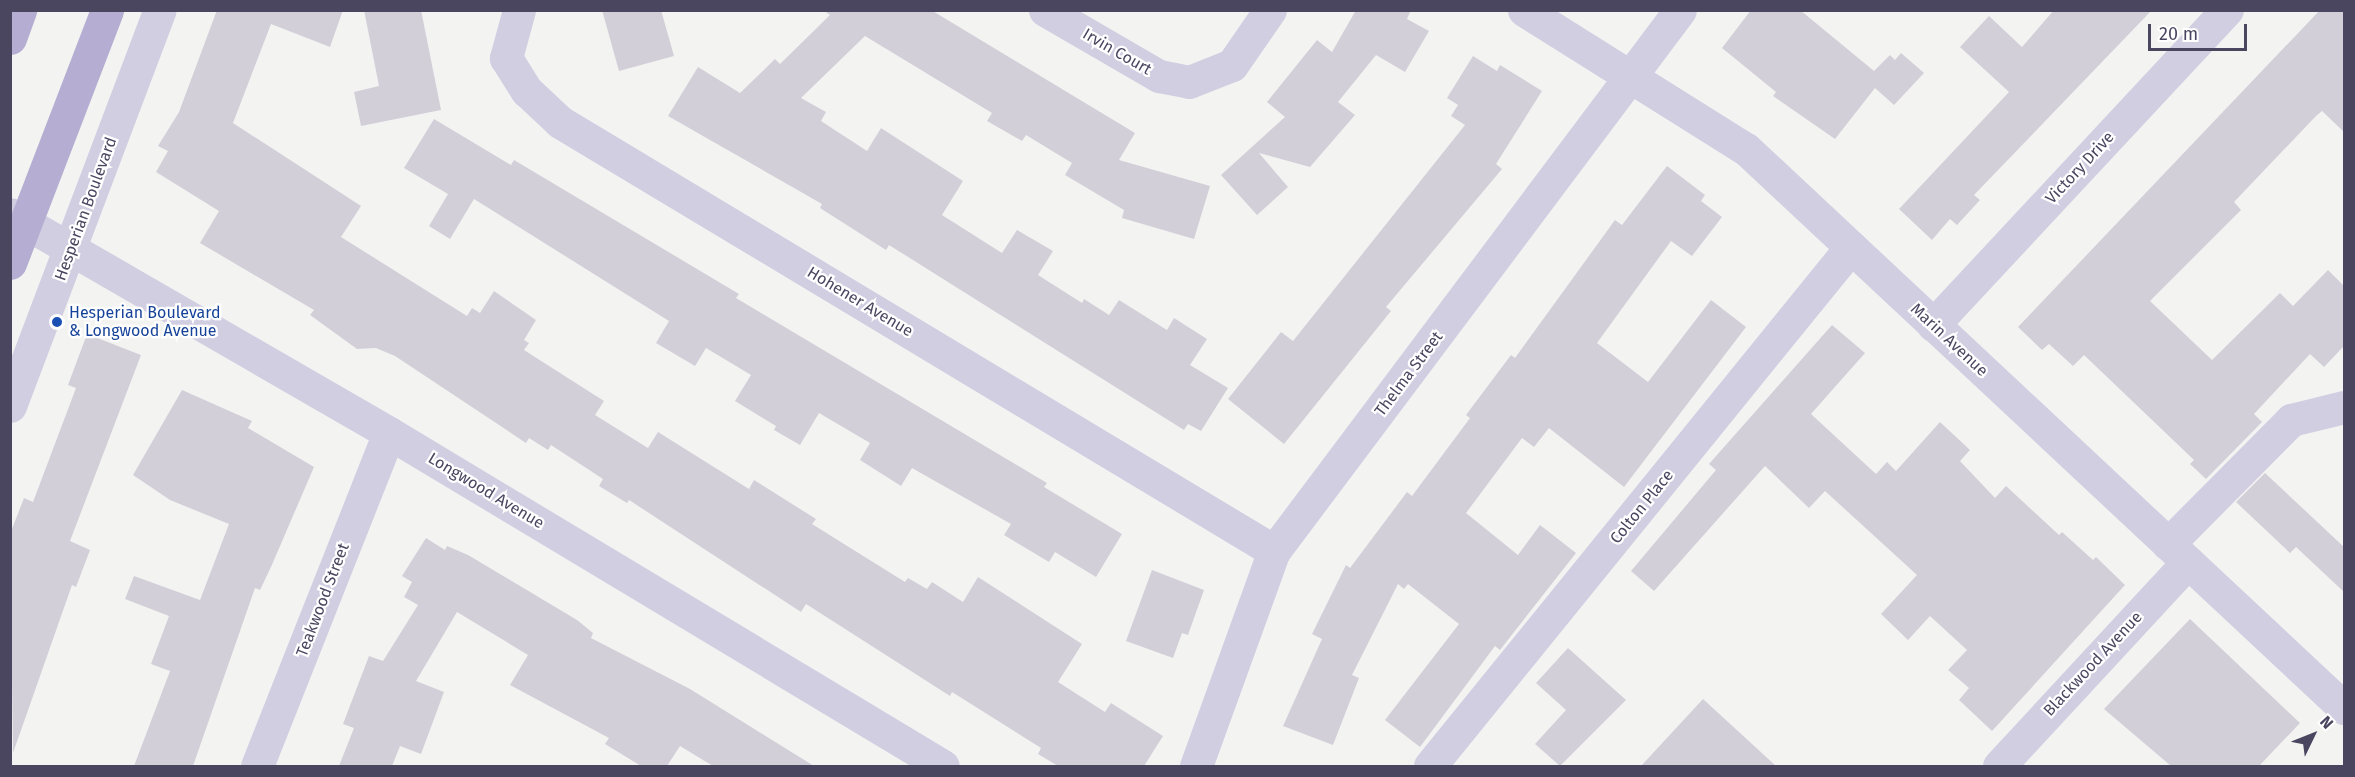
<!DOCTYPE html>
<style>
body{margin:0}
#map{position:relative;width:2355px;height:777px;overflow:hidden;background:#f3f3f1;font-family:"Fira Sans",sans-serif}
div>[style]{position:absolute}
.building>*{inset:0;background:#d3cfd9}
.minor>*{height:33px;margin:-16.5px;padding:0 16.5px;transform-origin:16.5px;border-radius:16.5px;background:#d1cee2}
.major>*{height:33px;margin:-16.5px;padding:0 16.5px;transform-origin:16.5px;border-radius:16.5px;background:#b5aed2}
.dots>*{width:16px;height:16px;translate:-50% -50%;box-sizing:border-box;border:3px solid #fff;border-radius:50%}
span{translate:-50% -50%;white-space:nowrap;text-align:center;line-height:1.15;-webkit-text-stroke:4.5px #fff;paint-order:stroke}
.street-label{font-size:16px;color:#4b4660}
.transit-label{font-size:16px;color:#164399}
.left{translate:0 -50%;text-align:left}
.frame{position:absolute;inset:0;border:12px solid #4b4660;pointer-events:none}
.north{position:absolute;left:2283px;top:705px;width:60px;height:60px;-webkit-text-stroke:4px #fff;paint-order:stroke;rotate:47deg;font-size:16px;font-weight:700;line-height:24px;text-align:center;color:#4b4660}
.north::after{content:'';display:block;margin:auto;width:21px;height:27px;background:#4b4660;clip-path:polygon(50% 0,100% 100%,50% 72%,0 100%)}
.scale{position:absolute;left:2148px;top:24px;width:99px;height:27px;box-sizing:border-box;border:3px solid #4b4660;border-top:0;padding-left:8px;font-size:18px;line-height:21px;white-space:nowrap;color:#4b4660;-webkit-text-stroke:4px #fff;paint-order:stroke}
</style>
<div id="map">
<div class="building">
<div style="clip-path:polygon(217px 10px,343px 10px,330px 47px,271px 24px,233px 123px,361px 206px,341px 237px,467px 316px,472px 308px,480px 313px,494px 291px,536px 320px,524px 340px,529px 343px,524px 350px,604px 401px,595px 415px,648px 448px,658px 432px,749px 489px,754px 480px,816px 519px,812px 524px,905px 582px,908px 578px,927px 589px,932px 582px,963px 602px,978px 577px,1082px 644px,1058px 682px,1105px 712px,1111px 703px,1163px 736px,1144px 766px,1058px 766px,1038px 754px,1041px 748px,952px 692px,950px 696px,806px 604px,801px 612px,629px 500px,627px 503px,599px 486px,603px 479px,551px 445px,548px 450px,529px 438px,526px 443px,395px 356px,376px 348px,357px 349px,310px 315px,314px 310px,200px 243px,219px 211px,156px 172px,168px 151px,158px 146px,179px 112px)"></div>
<div style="clip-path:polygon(364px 10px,421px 10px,441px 110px,361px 126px,354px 92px,379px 86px)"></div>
<div style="clip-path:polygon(602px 10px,661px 10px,674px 56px,619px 71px)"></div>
<div style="clip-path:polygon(823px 10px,931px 10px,1135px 133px,1119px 160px,1210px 186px,1194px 239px,1122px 218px,1124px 210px,1065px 175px,1072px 163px,1026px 135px,1022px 141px,987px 121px,992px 113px,865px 36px,801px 98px,826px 112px,821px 121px,867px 151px,881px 128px,963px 181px,942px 215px,1002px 253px,1017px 230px,1053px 251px,1038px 275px,1082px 303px,1084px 299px,1109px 315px,1119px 300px,1167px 330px,1174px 318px,1207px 339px,1190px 365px,1228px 388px,1201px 431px,1188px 424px,1184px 430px,889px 245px,886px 250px,820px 208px,822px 204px,668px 116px,698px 67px,740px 93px,775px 59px,780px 64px,830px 15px)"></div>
<div style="clip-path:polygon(1356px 10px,1411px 10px,1407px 19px,1429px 31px,1405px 72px,1376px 55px,1338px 102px,1355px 115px,1310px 167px,1259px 153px,1288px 187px,1257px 215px,1221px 175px,1285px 117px,1267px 102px,1317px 40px,1332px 52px)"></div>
<div style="clip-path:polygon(1751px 10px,1800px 10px,1874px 71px,1890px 55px,1895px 60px,1901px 53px,1924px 73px,1894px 105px,1875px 88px,1835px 139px,1773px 96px,1776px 92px,1722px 48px)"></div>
<div style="clip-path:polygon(2054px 10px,2152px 10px,1974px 195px,1980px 200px,1957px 225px,1950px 219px,1932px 240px,1899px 209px,2009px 92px,1960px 47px,1989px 16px,2022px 47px)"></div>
<div style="clip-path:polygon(2320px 10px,2344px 10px,2344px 132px,2322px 111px,2316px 116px,2234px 202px,2241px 210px,2150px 301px,2212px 360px,2280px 293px,2293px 306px,2328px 270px,2344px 286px,2344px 346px,2324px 367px,2310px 354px,2254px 414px,2262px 422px,2206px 479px,2190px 464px,2194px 460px,2084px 355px,2073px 366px,2049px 344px,2042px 350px,2018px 327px)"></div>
<div style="clip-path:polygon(1473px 56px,1497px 71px,1500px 65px,1542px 91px,1496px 164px,1502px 169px,1386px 307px,1391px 311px,1284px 444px,1228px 399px,1281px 332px,1293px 341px,1465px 125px,1451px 116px,1458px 105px,1447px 98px)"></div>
<div style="clip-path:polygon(434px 119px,511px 165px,514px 160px,739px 294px,736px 298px,1047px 483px,1044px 487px,1122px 534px,1096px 577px,1055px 552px,1049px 562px,1004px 535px,1011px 524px,912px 468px,901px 486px,860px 460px,870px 443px,819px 413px,800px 445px,774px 430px,776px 426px,735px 401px,751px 375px,706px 348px,695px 366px,656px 343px,669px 321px,474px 199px,450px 239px,429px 226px,448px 194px,404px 168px)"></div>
<div style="clip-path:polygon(1667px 166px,1705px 195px,1701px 201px,1722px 217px,1692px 256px,1671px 241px,1597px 343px,1648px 382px,1711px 300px,1746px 327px,1624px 487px,1549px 428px,1534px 447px,1522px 438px,1466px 513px,1518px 555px,1540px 525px,1576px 553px,1500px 650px,1495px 646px,1420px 747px,1385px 720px,1459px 624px,1408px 584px,1404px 589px,1398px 584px,1352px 675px,1359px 678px,1333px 745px,1283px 726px,1322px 639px,1312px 634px,1346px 565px,1350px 568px,1407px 492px,1412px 496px,1470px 418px,1466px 415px,1511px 355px,1515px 358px,1615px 220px,1622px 225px)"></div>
<div style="clip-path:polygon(1832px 325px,1865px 353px,1811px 414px,1876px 474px,1887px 462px,1896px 471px,1940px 422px,1970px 450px,1960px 461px,1995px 498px,2006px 486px,2059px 535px,2062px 532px,2093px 560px,2096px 557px,2125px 585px,1992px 731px,1959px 700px,1969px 688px,1948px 670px,1967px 650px,1930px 616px,1908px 640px,1881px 614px,1917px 575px,1825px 491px,1809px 508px,1765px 466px,1654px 591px,1631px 571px,1716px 470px,1709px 464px)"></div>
<div style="clip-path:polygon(87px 334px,141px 355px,70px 541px,90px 550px,76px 587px,72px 585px,13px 753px,10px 534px,24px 498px,33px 502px,76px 388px,68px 385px)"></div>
<div style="clip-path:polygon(182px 390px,252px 421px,248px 428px,314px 467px,271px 567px,260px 590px,255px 588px,193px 766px,134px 766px,170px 671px,151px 664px,169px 616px,125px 599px,134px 576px,200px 600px,229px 524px,170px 500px,133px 475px)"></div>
<div style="clip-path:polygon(2265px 473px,2344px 547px,2344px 592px,2296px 547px,2290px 553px,2236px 502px)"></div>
<div style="clip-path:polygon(426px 538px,445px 550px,447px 546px,468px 555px,577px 620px,593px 633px,591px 638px,690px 689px,814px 766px,713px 766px,680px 746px,667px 766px,641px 766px,605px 744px,609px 738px,510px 685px,528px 655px,457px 612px,416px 681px,444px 692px,421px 754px,400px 746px,392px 766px,339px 766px,354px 728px,343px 724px,369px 656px,383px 661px,418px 605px,404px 597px,412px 582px,402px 576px)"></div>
<div style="clip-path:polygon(1152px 570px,1204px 590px,1188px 635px,1182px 633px,1173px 658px,1126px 641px)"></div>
<div style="clip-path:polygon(2190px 619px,2300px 723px,2259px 766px,2171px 766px,2104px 709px)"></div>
<div style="clip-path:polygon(1568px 648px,1626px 700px,1560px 766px,1535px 744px,1566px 710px,1536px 683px)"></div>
<div style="clip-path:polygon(1703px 699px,1776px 766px,1641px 766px)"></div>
</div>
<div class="minor">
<div style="left:519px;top:10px;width:50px;rotate:105.2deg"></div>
<div style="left:506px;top:58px;width:39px;rotate:58deg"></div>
<div style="left:527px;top:91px;width:45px;rotate:43.2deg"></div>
<div style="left:560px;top:122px;width:833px;rotate:31deg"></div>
<div style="left:1045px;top:10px;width:132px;rotate:30.1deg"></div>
<div style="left:1159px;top:76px;width:31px;rotate:11deg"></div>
<div style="left:1189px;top:82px;width:46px;rotate:-21.6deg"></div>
<div style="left:1232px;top:65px;width:67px;rotate:-55.4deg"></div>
<div style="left:1524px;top:10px;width:262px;rotate:32.1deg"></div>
<div style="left:1746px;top:149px;width:819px;rotate:43.07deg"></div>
<div style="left:10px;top:214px;width:438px;rotate:30deg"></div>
<div style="left:389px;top:433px;width:646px;rotate:31.01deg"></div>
<div style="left:1933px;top:325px;width:431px;rotate:-47deg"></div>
<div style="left:10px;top:406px;width:423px;rotate:-69.3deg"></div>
<div style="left:2168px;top:544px;width:175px;rotate:-45.2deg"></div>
<div style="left:2291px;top:420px;width:55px;rotate:-13.8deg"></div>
<div style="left:257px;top:766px;width:358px;rotate:-68.4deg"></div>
<div style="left:1196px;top:766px;width:229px;rotate:-70.1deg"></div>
<div style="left:1274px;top:551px;width:676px;rotate:-53.11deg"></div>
<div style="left:1430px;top:766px;width:668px;rotate:-50.95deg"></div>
<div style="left:1999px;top:766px;width:278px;rotate:-47.2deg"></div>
</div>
<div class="major">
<div style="left:10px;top:38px;width:30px;rotate:-70deg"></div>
<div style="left:10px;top:263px;width:271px;rotate:-69deg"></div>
</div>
<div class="dots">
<div style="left:57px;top:322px;background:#1a4fb4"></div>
</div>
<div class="street-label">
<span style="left:1117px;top:52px;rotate:30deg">Irvin Court</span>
<span style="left:2080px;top:168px;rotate:-47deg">Victory Drive</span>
<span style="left:86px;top:209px;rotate:-70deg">Hesperian Boulevard</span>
<span style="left:860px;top:302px;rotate:31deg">Hohener Avenue</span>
<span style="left:1949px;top:340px;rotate:43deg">Marin Avenue</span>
<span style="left:1409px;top:374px;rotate:-53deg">Thelma Street</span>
<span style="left:486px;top:491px;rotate:31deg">Longwood Avenue</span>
<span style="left:1642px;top:507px;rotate:-51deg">Colton Place</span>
<span style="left:323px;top:600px;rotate:-69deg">Teakwood Street</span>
<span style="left:2093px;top:664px;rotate:-47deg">Blackwood Avenue</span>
</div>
<div class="transit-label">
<span class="left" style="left:69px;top:322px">Hesperian Boulevard<br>&amp; Longwood Avenue</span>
</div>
<div class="frame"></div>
<div class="north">N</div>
<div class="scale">20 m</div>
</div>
